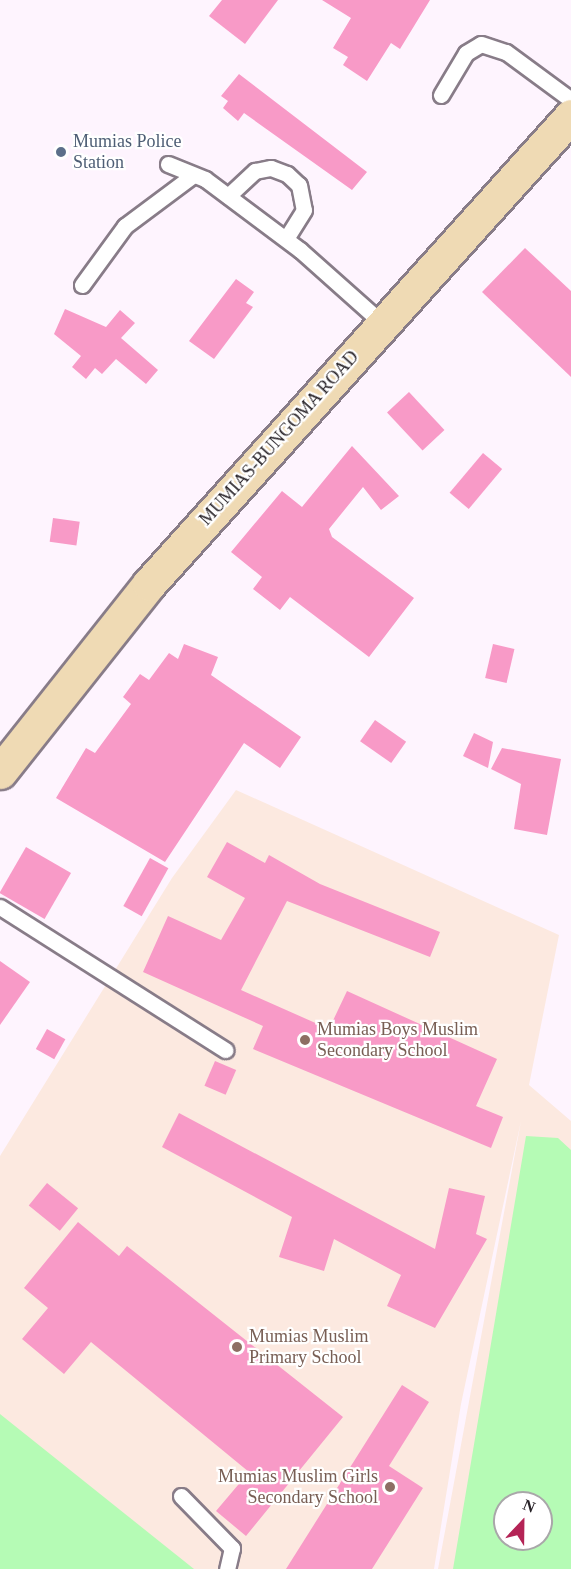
<!DOCTYPE html>
<style>
body{margin:0}
#map{position:relative;width:571px;height:1569px;overflow:hidden;background:#fef4fe;font-family:Georgia,serif}
div>[style]{position:absolute}
.education>*{inset:0;background:#fce9e0}
.green>*{inset:0;background:#b5fbb5}
.building>*{inset:0;background:#f89ac7;transform-origin:0 0}
.roads{filter:drop-shadow(2px 0 #887c88) drop-shadow(-2px 0 #887c88) drop-shadow(0 2px #887c88) drop-shadow(0 -2px #887c88)}
.lane>*{height:15px;margin:-7.5px;padding:0 7.5px;transform-origin:7.5px;border-radius:7.5px;background:#fff}
.secondary>*{height:33px;margin:-16.5px;padding:0 16.5px;transform-origin:16.5px;border-radius:16.5px;background:#efdab4}
.dots>*{width:16px;height:16px;translate:-50% -50%;box-sizing:border-box;border:3px solid #fff;border-radius:50%}
span{translate:-50% -50%;white-space:nowrap;text-align:center;line-height:1.15;-webkit-text-stroke:4.5px #fff;paint-order:stroke}
.service-label{font-size:18px;color:#4e5e75}
.left{translate:0 -50%;text-align:left}
.street-label{font-size:18px;color:#282328}
.education-label{font-size:18px;color:#785e54}
.right{translate:-100% -50%;text-align:right}
.north{position:absolute;left:493px;top:1491px;width:60px;height:60px;box-sizing:border-box;background:#fff;border:2px solid #a9a7a9;border-radius:50%;rotate:22deg;font-size:16px;font-weight:700;line-height:24px;text-align:center;color:#282328}
.north::after{content:'';display:block;margin:auto;width:21px;height:27px;background:#b42456;clip-path:polygon(50% 0,100% 100%,50% 72%,0 100%)}
</style>
<div id="map">
<div class="education">
<div style="clip-path:polygon(evenodd,236px 790px,559px 935px,529px 1085px,571px 1121px,571px 1569px,438px 1569px,521px 1121px,461px 1404px,434px 1569px,0 1569px,0 1156px,172px 878px,236px 790px,505px 1503px,541px 1503px,541px 1539px,505px 1539px,505px 1503px)"></div>
</div>
<div class="green">
<div style="clip-path:polygon(evenodd,526px 1136px,558px 1138px,571px 1150px,571px 1569px,453px 1569px,526px 1136px,505px 1503px,541px 1503px,541px 1539px,505px 1539px,505px 1503px)"></div>
<div style="clip-path:polygon(0 1414px,194px 1569px,0 1569px)"></div>
</div>
<div class="building">
<div style="clip-path:polygon(222px 0,278px 0,245px 44px,209px 16px)"></div>
<div style="clip-path:polygon(322px 0,430px 0,400px 49px,391px 43px,367px 81px,343px 65px,348px 57px,333px 48px,351px 18px)"></div>
<div style="clip-path:polygon(239px 74px,367px 172px,352px 190px,244px 113px,238px 121px,223px 108px,228px 101px,221px 96px)"></div>
<div style="clip-path:polygon(525px 248px,571px 291px,571px 377px,482px 292px)"></div>
<div style="clip-path:polygon(236px 279px,254px 292px,246px 303px,253px 307px,214px 359px,189px 341px)"></div>
<div style="clip-path:polygon(65px 309px,106px 327px,120px 310px,135px 323px,121px 338px,158px 370px,146px 384px,116px 359px,102px 374px,95px 368px,86px 379px,72px 367px,81px 356px,54px 334px)"></div>
<div style="left:409px;top:392px;width:52px;height:30px;rotate:47deg"></div>
<div style="clip-path:polygon(352px 446px,399px 496px,381px 510px,363px 487px,329px 529px,332px 537px,414px 598px,369px 657px,290px 597px,280px 610px,253px 589px,262px 577px,231px 552px,282px 491px,302px 507px)"></div>
<div style="left:483px;top:453px;width:25px;height:52px;rotate:40deg"></div>
<div style="left:53px;top:518px;width:27px;height:24px;rotate:8deg"></div>
<div style="clip-path:polygon(184px 644px,218px 657px,211px 675px,301px 737px,280px 768px,244px 743px,165px 862px,56px 798px,86px 748px,95px 753px,131px 704px,123px 697px,140px 674px,149px 680px,169px 653px,178px 659px)"></div>
<div style="left:493px;top:644px;width:22px;height:35px;rotate:13deg"></div>
<div style="left:375px;top:720px;width:38px;height:26px;rotate:35deg"></div>
<div style="clip-path:polygon(474px 733px,493px 742px,488px 768px,463px 756px)"></div>
<div style="clip-path:polygon(502px 748px,561px 759px,547px 835px,514px 829px,521px 784px,491px 769px)"></div>
<div style="clip-path:polygon(227px 842px,265px 863px,269px 855px,320px 884px,440px 932px,430px 957px,287px 901px,241px 990px,329px 1029px,347px 991px,497px 1059px,476px 1106px,503px 1117px,491px 1148px,253px 1049px,263px 1026px,143px 972px,168px 916px,221px 940px,245px 898px,207px 877px)"></div>
<div style="left:26px;top:847px;width:52px;height:53px;rotate:30deg"></div>
<div style="left:150px;top:858px;width:21px;height:55px;rotate:29deg"></div>
<div style="clip-path:polygon(0 961px,30px 982px,0 1025px)"></div>
<div style="left:47px;top:1029px;width:21px;height:23px;rotate:29deg"></div>
<div style="left:215px;top:1061px;width:23px;height:27px;rotate:23deg"></div>
<div style="clip-path:polygon(179px 1113px,435px 1249px,449px 1188px,485px 1196px,476px 1234px,487px 1239px,435px 1328px,387px 1306px,401px 1275px,334px 1239px,324px 1271px,279px 1257px,292px 1217px,162px 1147px)"></div>
<div style="left:47px;top:1183px;width:40px;height:29px;rotate:39deg"></div>
<div style="clip-path:polygon(78px 1222px,119px 1256px,127px 1246px,343px 1417px,246px 1536px,216px 1511px,249px 1472px,91px 1342px,64px 1374px,22px 1339px,48px 1308px,24px 1288px)"></div>
<div style="clip-path:polygon(402px 1385px,429px 1402px,389px 1466px,423px 1488px,372px 1569px,286px 1569px)"></div>
</div>
<div class="roads">
<div class="lane">
<div style="left:441px;top:95px;width:49px;rotate:-59.2deg"></div>
<div style="left:466px;top:53px;width:17px;rotate:-31deg"></div>
<div style="left:481px;top:44px;width:26px;rotate:18deg"></div>
<div style="left:506px;top:52px;width:81px;rotate:36.4deg"></div>
<div style="left:168px;top:164px;width:40px;rotate:22deg"></div>
<div style="left:205px;top:179px;width:119px;rotate:36.8deg"></div>
<div style="left:300px;top:250px;width:110px;rotate:41.7deg"></div>
<div style="left:228px;top:196px;width:37px;rotate:-43deg"></div>
<div style="left:255px;top:171px;width:16px;rotate:-11deg"></div>
<div style="left:271px;top:168px;width:17px;rotate:21deg"></div>
<div style="left:287px;top:174px;width:16px;rotate:43deg"></div>
<div style="left:299px;top:185px;width:25px;rotate:79deg"></div>
<div style="left:304px;top:210px;width:34px;rotate:122deg"></div>
<div style="left:82px;top:285px;width:73px;rotate:-53.9deg"></div>
<div style="left:125px;top:226px;width:84px;rotate:-36.7deg"></div>
<div style="left:0;top:907px;width:267px;rotate:32.4deg"></div>
<div style="left:181px;top:1496px;width:73px;rotate:45.6deg"></div>
<div style="left:232px;top:1548px;width:22px;rotate:103deg"></div>
</div>
<div class="secondary">
<div style="left:0;top:772px;width:240px;rotate:-51.6deg"></div>
<div style="left:149px;top:584px;width:630px;rotate:-47.96deg"></div>
</div>
</div>
<div class="dots">
<div style="left:61px;top:152px;background:#5c6f8a"></div>
<div style="left:305px;top:1040px;background:#8d6e63"></div>
<div style="left:237px;top:1347px;background:#8d6e63"></div>
<div style="left:390px;top:1487px;background:#8d6e63"></div>
</div>
<div class="service-label">
<span class="left" style="left:73px;top:152px">Mumias Police<br>Station</span>
</div>
<div class="street-label">
<span style="left:279px;top:438px;rotate:-48deg">MUMIAS-BUNGOMA ROAD</span>
</div>
<div class="education-label">
<span class="left" style="left:317px;top:1040px">Mumias Boys Muslim<br>Secondary School</span>
<span class="left" style="left:249px;top:1347px">Mumias Muslim<br>Primary School</span>
<span class="right" style="left:378px;top:1487px">Mumias Muslim Girls<br>Secondary School</span>
</div>
<div class="north">N</div>
</div>
